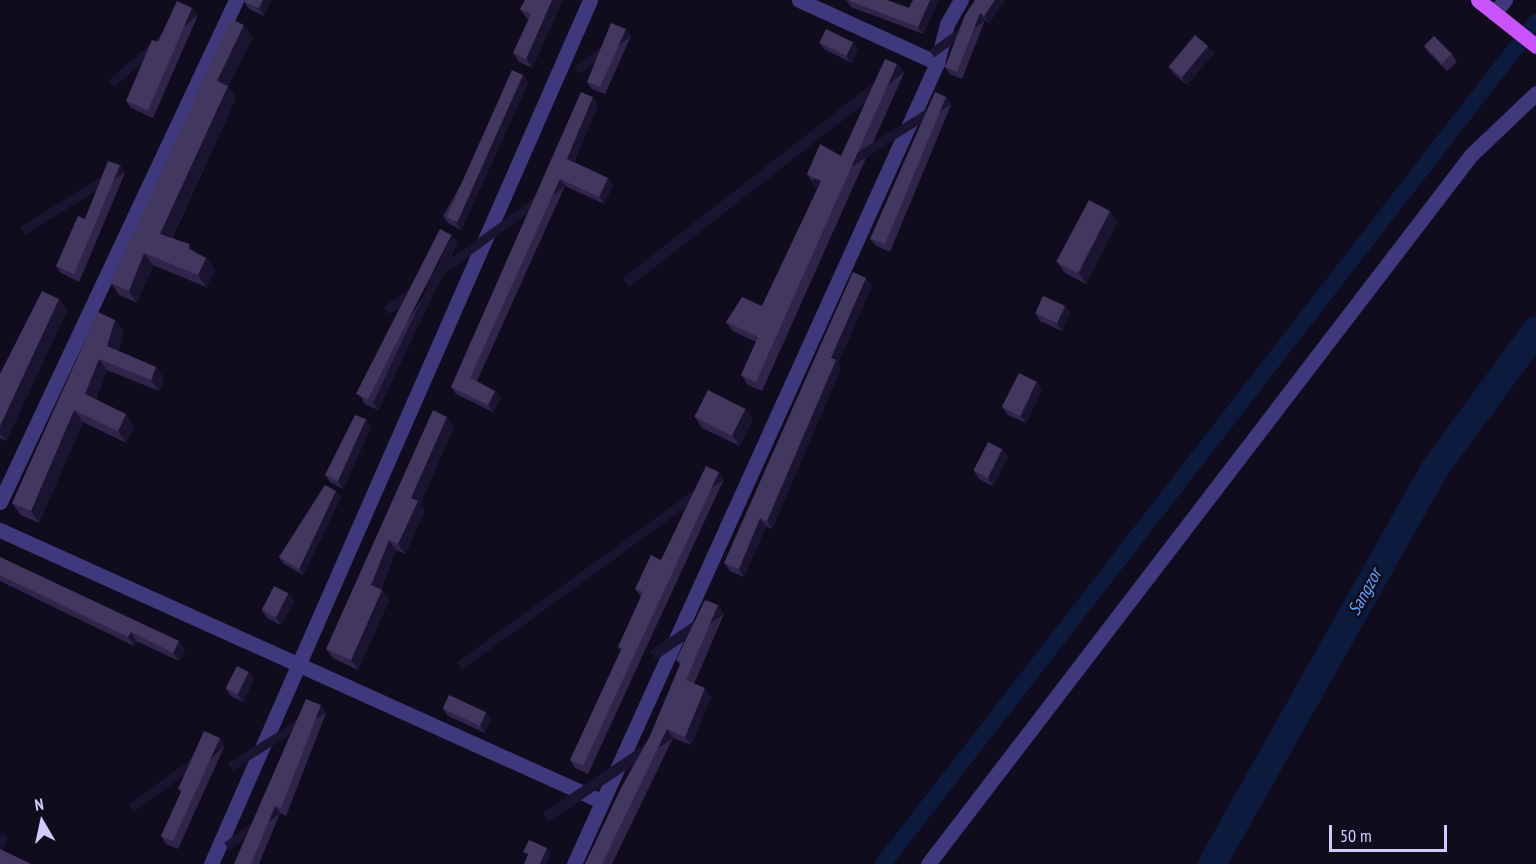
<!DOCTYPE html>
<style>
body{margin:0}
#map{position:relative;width:1536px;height:864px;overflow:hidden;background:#100c1e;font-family:"PT Sans Narrow",sans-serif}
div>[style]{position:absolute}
.canal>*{height:16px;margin:-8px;padding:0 8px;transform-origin:8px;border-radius:8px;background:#0c1b3d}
.river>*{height:28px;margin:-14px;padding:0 14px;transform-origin:14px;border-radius:14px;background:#0c1b3d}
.minor>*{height:15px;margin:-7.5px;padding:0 7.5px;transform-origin:7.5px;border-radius:7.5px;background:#3f387c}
.primary>*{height:15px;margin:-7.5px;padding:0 7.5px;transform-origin:7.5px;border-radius:7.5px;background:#c853fb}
.wall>*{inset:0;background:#2f254b}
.shaded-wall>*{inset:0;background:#1b1431;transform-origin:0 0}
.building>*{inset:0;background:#41375f;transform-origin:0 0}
span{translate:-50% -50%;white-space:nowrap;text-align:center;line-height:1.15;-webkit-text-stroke:5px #100c1e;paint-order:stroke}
.water-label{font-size:18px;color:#5aa6fc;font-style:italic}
.north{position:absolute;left:12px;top:792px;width:60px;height:60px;-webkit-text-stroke:4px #100c1e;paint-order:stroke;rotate:351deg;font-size:16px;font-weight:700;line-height:24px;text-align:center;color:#d3cafe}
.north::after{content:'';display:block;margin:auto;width:21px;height:27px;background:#d3cafe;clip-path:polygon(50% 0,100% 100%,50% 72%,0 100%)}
.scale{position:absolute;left:1329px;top:825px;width:118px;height:27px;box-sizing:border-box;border:3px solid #d3cafe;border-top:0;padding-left:8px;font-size:18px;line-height:21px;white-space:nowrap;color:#d3cafe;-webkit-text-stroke:4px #100c1e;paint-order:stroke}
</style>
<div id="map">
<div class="canal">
<div style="left:883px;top:864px;width:1066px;rotate:-52.21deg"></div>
</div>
<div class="river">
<div style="left:1212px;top:864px;width:451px;rotate:-60.6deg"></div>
<div style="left:1433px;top:471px;width:174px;rotate:-53.7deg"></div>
</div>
<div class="minor">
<div style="left:799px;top:0;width:152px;rotate:24.5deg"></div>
<div style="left:1494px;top:13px;width:17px;rotate:-50deg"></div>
<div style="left:0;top:502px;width:555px;rotate:-64.82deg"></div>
<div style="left:0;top:530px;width:659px;rotate:24.27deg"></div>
<div style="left:211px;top:864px;width:943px;rotate:-66.31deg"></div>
<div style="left:574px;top:864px;width:879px;rotate:-65.62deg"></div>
<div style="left:937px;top:63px;width:40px;rotate:-75.6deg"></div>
<div style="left:947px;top:24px;width:28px;rotate:-60deg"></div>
<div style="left:928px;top:864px;width:893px;rotate:-52.55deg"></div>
<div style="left:1471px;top:155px;width:90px;rotate:-43.6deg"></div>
</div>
<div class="primary">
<div style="left:1478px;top:0;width:74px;rotate:38.4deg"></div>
</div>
<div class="wall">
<div style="clip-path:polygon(271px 0,264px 16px,249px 9px,244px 2px)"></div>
<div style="clip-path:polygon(525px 0,563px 0,532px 68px,519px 62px,513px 53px,529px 20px,527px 19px,520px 9px)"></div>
<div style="clip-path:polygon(846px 0,909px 8px,913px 0,939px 0,923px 34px,851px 7px)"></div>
<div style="clip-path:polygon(975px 0,1005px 0,989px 23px,985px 20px,962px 79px,950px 74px,945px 67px)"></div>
<div style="clip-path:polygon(198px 15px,153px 118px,131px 108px,126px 101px,158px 42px)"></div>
<div style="clip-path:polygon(626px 29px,631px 36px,605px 94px,592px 89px,587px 82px)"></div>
<div style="clip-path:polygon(253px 37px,228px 87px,236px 98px,172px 238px,189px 244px,196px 253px,206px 258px,215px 270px,206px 287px,153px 265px,137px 303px,119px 295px,111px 283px)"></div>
<div style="clip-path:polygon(819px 42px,853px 42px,858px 50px,852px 63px,824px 49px)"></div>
<div style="clip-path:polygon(1208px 46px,1214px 53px,1187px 85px,1174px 74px,1169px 67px)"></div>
<div style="clip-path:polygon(1424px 46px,1452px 54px,1457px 62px,1447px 71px,1429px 53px)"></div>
<div style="clip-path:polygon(897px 64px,904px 73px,762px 391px,748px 385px,741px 375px,756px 342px,733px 331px,726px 322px,762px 306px,819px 186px,813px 183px,807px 174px,841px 156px)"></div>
<div style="clip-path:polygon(523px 75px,528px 83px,461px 230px,448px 223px,443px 216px)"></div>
<div style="clip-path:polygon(946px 97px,951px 105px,890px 252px,876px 246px,870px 239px)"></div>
<div style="clip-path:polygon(598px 105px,574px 162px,608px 178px,613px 185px,604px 204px,565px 186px,477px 381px,495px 391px,501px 398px,493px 412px,456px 394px,451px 387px)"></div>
<div style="clip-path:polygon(120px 165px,125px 173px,79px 282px,61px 273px,56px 266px)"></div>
<div style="clip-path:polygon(1118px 221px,1086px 284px,1065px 273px,1057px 262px)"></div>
<div style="clip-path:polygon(458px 242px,378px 410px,365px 404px,360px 396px)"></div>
<div style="clip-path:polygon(872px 286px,838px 363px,841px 368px,772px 529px,766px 526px,744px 577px,730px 571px,724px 563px)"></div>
<div style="clip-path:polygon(59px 299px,67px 310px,6px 441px,0 438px,0 374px)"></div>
<div style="clip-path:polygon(1065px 306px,1070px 313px,1062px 331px,1040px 321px,1035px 313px)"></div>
<div style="clip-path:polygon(115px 320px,124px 332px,118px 351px,156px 367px,164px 379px,159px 391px,107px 370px,96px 399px,134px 426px,126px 443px,83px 422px,39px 523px,21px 515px,12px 503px)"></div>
<div style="clip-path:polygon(1042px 389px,1026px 423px,1008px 415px,1003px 408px)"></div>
<div style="clip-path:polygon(695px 417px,753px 419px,740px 446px,702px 428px)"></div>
<div style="clip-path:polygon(366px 419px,371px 427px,343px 489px,330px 482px,325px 475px)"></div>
<div style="clip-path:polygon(454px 427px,420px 504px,425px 511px,405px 554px,396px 550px,381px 589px,389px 600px,358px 670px,333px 658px,326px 649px)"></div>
<div style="clip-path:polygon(1002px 449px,1008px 456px,993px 486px,979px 479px,974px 471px)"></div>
<div style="clip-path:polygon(719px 472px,724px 479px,588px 774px,575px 768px,570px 760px,621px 650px,618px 647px,641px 597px,635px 589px,661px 560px)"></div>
<div style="clip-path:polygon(341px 497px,303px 575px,284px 564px,279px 557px)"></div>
<div style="clip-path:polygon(0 557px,185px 649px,179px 661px,136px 641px,134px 646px,0 581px)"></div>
<div style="clip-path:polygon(288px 593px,294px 601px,281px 625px,267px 618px,262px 610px)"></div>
<div style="clip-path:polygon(718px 605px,724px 614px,694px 684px,711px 697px,691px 745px,673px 738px,612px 864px,585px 864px,650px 736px,680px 665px,676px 660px)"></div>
<div style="clip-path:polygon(249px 672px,254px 679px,243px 702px,231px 696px,226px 689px)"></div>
<div style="clip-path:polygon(321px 705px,326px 713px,286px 816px,280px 813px,259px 864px,234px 864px)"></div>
<div style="clip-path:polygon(443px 709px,486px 712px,491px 720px,485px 733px,448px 716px)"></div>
<div style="clip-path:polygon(225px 745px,178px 849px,166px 844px,161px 836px,181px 792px,178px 789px)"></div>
</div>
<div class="shaded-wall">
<div style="clip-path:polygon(263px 0,271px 0,264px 16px,259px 8px)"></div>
<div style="clip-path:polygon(552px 0,563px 0,532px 68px,526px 59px)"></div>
<div style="clip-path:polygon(930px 0,939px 0,923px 34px,918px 27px)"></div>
<div style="clip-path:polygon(995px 0,1005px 0,989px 23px,984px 16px)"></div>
<div style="left:192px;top:8px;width:9px;height:111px;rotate:49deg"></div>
<div style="left:980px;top:13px;width:9px;height:63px;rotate:54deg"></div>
<div style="clip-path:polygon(244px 25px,253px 37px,228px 87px,236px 98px,168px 245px,160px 234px,217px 81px)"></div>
<div style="left:626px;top:29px;width:9px;height:64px;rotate:54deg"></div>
<div style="clip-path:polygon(853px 42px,858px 50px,852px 63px,846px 56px)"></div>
<div style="clip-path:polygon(1208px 46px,1214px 53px,1187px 85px,1182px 78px)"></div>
<div style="left:897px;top:64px;width:11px;height:348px;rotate:52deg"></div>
<div style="clip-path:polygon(523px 75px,528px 83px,461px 230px,455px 222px)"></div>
<div style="clip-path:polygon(593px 97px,598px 105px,572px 166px,567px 159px)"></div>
<div style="left:946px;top:97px;width:9px;height:159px;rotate:58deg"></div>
<div style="left:120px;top:165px;width:9px;height:118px;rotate:58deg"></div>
<div style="clip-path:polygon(608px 178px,613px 185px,604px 204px,599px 197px)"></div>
<div style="left:560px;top:179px;width:9px;height:218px;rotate:54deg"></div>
<div style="clip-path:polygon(1110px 211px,1118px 221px,1086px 284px,1079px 273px)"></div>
<div style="clip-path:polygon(452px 235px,458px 242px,378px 410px,373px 403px)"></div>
<div style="clip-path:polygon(189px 244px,198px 256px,189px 249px)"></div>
<div style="clip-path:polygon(144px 253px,153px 265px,137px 303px,129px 291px)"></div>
<div style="clip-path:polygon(206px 258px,215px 270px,206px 287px,198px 275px)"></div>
<div style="clip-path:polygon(866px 278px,872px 286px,838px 363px,841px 368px,772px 529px,767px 521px,831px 358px)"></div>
<div style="clip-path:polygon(59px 299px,67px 310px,6px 441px,0 433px,0 426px)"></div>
<div style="clip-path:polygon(1065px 306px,1070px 313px,1062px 331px,1057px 324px)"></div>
<div style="clip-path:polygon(115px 320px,124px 332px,116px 358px,107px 346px)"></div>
<div style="clip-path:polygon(99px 359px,107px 370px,93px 406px,85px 394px)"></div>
<div style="clip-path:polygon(156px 367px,164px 379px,159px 391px,151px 380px)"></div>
<div style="clip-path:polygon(1037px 382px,1042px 389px,1026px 423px,1021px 416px)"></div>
<div style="clip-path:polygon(495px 391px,501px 398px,493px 412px,488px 405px)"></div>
<div style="clip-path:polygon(745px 409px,753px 419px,740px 446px,732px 435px)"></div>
<div style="clip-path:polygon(74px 410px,83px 422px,39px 523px,31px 511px)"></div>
<div style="clip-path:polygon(126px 414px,134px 426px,126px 443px,118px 431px)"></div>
<div style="clip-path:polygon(447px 417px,454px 427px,420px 504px,425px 511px,405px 554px,398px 544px,411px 498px)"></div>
<div style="clip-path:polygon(366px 419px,371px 427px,343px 489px,338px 481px)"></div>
<div style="clip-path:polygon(1002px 449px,1008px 456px,993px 486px,988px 478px)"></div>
<div style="left:719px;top:472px;width:9px;height:324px;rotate:54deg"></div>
<div style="clip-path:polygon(336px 491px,341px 497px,303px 575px,299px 569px)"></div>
<div style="clip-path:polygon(760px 518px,766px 526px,744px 577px,739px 569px)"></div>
<div style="clip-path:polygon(389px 540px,396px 550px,378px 595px,371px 585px)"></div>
<div style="clip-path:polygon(382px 590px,389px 600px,358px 670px,351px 660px)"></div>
<div style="clip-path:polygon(288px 593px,294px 601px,281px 625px,276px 618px)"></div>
<div style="left:718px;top:605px;width:11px;height:82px;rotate:56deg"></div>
<div style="clip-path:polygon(131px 632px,136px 641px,134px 646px,128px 637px)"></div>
<div style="clip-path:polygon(179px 641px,185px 649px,179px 661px,173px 653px)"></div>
<div style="clip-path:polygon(249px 672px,254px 679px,243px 702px,238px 695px)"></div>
<div style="clip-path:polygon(705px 688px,711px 697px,691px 745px,685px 737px)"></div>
<div style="left:321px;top:705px;width:9px;height:110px;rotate:58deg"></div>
<div style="clip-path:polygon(486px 712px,491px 720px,485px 733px,480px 726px)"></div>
<div style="left:667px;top:729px;width:11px;height:150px;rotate:56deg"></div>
<div style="left:220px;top:738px;width:9px;height:113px;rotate:54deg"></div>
<div style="left:275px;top:806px;width:9px;height:63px;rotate:54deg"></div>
<div style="clip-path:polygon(3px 832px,8px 839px,1px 854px,0 837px)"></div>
<div style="clip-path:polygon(547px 848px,551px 854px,547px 864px,540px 864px)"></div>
</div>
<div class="building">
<div style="clip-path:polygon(245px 0,263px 0,259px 8px,244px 2px)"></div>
<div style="clip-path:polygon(525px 0,552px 0,526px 59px,513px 53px,531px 14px,520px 9px)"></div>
<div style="clip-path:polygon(847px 0,887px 0,909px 8px,913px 0,930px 0,918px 27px)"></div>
<div style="clip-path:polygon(975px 0,995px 0,984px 16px,980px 13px,957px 72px,945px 67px,965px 15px)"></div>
<div style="clip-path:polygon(177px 1px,192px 8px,148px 110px,126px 101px,152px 40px,158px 42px)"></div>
<div style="clip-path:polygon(231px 19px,244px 25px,217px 81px,228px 86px,160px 234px,189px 244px,189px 249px,206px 258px,198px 275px,144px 253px,129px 291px,111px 283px)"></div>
<div style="clip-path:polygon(611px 23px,626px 29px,600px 87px,587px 82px)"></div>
<div style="left:826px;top:29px;width:30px;height:15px;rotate:26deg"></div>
<div style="left:1195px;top:35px;width:17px;height:41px;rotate:40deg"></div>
<div style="left:1434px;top:36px;width:25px;height:14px;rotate:45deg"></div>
<div style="clip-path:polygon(885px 59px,897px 64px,756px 382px,741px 375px,758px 337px,726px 322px,742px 297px,762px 306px,821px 181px,807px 174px,820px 144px,841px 156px)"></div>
<div style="left:512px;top:70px;width:12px;height:161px;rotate:24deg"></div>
<div style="clip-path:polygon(581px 92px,593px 97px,567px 159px,608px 178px,599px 197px,560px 179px,470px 378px,495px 391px,488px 405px,451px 387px)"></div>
<div style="clip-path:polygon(935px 92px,946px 97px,885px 244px,870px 239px)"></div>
<div style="clip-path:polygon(108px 161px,120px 165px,74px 274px,56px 266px,78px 216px,85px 219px)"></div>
<div style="left:1089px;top:200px;width:24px;height:70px;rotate:28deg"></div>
<div style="left:440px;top:229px;width:13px;height:185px;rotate:27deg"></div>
<div style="clip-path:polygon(853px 272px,866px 278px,831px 358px,836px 360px,767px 521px,760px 518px,739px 569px,724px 563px)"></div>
<div style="clip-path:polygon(42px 291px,59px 299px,0 426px,0 374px)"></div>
<div style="left:1043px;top:296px;width:24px;height:19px;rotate:24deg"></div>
<div style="clip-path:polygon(98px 312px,115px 320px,107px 346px,156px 367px,151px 380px,99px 359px,85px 394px,126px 414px,118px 431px,74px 410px,31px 511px,12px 503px)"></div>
<div style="left:1019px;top:373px;width:20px;height:38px;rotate:27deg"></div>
<div style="left:708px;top:390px;width:42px;height:30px;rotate:27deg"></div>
<div style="clip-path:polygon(433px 410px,447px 417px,411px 498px,418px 501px,398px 544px,389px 540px,371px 585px,382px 590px,351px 660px,326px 649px)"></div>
<div style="clip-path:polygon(355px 415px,366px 419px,338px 481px,325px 475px)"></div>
<div style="left:988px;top:442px;width:16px;height:32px;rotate:27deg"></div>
<div style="clip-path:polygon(706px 466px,719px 472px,583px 766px,570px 760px,622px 648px,618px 647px,643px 592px,635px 589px,651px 555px,661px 560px)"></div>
<div style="clip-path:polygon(325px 485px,336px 491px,299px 569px,279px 557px)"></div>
<div style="clip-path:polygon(0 557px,179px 641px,173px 653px,131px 632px,128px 637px,0 575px)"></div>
<div style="left:274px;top:586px;width:16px;height:27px;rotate:27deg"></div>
<div style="clip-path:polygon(705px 600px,718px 605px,686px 680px,705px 688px,685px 737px,667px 729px,602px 864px,585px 864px,621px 788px,650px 736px,681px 662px,676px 660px)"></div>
<div style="left:237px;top:666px;width:13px;height:25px;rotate:27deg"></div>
<div style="left:449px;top:695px;width:41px;height:15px;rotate:25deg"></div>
<div style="clip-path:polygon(306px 699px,321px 705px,281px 808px,275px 806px,251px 864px,234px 864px)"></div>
<div style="clip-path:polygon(204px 731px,220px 738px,173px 841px,161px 836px,182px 790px,178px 789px)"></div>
<div style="clip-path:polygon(529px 840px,547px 848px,540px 864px,524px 864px,528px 854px,523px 852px)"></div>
<div style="clip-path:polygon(0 849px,31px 864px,0 864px)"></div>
</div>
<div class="water-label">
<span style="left:1365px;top:592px;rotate:-61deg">Sangzor</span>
</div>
<div class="north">N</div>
<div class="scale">50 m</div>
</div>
